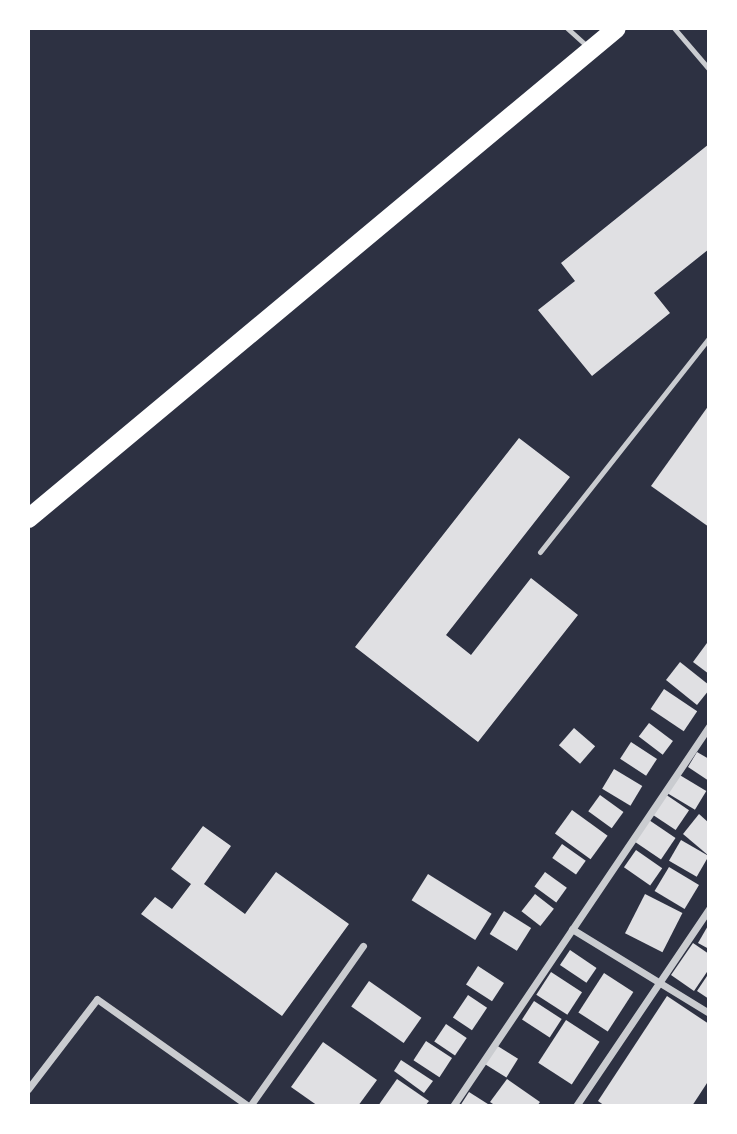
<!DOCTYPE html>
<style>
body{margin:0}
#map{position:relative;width:737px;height:1134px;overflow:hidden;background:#2d3142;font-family:Raleway,sans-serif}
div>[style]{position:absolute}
.building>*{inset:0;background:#e0e0e3;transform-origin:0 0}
.service>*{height:5px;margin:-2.5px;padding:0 2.5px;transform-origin:2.5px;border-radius:2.5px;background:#caccd0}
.minor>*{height:7px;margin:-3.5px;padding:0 3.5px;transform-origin:3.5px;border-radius:3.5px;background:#caccd0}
.trunk>*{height:19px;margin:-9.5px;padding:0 9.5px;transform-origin:9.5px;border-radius:9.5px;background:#fff}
span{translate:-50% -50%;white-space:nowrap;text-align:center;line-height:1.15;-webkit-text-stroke:7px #fff;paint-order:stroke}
.frame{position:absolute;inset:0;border:30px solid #fff;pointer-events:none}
</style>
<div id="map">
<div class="building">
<div style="clip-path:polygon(709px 144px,709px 249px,654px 293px,670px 313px,592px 376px,538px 310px,575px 281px,561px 263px)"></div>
<div style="clip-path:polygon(709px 405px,709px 527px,651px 486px)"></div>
<div style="clip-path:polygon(519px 438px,570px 477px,446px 635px,471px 655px,531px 578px,578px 615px,478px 742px,355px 647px)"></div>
<div style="clip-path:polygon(707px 643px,709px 645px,709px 674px,693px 662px)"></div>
<div style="clip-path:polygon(680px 662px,709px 685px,709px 690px,697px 705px,666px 680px)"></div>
<div style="left:664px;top:689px;width:40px;height:24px;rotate:34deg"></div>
<div style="left:649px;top:723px;width:30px;height:17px;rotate:37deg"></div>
<div style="left:574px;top:728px;width:28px;height:23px;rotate:41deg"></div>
<div style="left:631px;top:742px;width:31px;height:20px;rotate:33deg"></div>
<div style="clip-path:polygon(697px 752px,709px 759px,709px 781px,688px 767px)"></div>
<div style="left:614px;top:769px;width:33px;height:23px;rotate:31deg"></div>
<div style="left:678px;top:774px;width:33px;height:22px;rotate:31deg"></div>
<div style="left:665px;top:794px;width:29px;height:24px;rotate:34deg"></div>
<div style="left:600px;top:795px;width:29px;height:20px;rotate:36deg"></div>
<div style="left:572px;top:810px;width:44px;height:29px;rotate:36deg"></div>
<div style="clip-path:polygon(699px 814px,709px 823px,709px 856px,683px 834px)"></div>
<div style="left:649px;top:820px;width:32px;height:26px;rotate:34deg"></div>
<div style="clip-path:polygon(203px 826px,231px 846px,204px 884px,245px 914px,276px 872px,349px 924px,282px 1016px,141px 914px,155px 897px,172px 909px,191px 884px,171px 869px)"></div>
<div style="left:681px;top:840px;width:32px;height:24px;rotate:30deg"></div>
<div style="left:562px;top:844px;width:29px;height:17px;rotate:35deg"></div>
<div style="left:636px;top:850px;width:32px;height:21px;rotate:35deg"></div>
<div style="left:669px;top:867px;width:35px;height:28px;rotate:31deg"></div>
<div style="left:545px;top:872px;width:27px;height:18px;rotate:36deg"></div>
<div style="left:428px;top:874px;width:75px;height:31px;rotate:32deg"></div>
<div style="left:535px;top:894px;width:24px;height:22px;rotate:38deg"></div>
<div style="left:645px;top:894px;width:42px;height:44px;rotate:27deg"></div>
<div style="left:504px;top:911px;width:32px;height:27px;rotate:32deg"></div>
<div style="clip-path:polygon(709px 924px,709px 949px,698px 943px)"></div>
<div style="clip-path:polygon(693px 943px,709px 954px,709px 969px,694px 991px,671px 975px)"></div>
<div style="left:570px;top:950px;width:32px;height:18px;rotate:34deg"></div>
<div style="left:478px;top:966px;width:31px;height:22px;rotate:33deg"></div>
<div style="left:551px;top:972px;width:37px;height:27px;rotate:33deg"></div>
<div style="left:604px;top:973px;width:35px;height:47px;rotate:33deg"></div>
<div style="clip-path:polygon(709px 973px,709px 999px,697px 991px)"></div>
<div style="left:369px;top:981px;width:64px;height:31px;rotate:35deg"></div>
<div style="left:468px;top:995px;width:23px;height:27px;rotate:34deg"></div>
<div style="clip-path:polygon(667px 996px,709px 1024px,709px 1080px,692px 1106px,605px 1106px,598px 1101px)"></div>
<div style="left:534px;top:1001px;width:33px;height:22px;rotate:33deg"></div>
<div style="left:566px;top:1020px;width:40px;height:51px;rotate:33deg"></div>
<div style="left:446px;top:1024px;width:25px;height:21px;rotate:34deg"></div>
<div style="left:426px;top:1041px;width:31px;height:23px;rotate:33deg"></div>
<div style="clip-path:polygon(323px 1042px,377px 1080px,358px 1106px,318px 1106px,291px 1087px)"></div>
<div style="left:496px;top:1045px;width:26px;height:22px;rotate:32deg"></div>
<div style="clip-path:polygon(401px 1060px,433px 1081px,424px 1093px,394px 1071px)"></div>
<div style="clip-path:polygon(397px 1079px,429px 1101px,425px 1106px,378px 1106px)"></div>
<div style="clip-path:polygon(507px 1079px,540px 1102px,537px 1106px,496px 1106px,490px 1102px)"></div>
<div style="clip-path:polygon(469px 1092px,491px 1106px,460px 1106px)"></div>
</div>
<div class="service">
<div style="left:567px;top:28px;width:28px;rotate:42deg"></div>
<div style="left:674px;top:28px;width:54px;rotate:49.5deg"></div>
<div style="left:540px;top:552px;width:273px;rotate:-51.7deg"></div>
</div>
<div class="minor">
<div style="left:572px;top:929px;width:161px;rotate:31.5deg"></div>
<div style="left:28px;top:1089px;width:113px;rotate:-52.5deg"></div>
<div style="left:97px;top:999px;width:185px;rotate:35.3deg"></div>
<div style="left:250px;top:1106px;width:196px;rotate:-54.8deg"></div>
<div style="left:453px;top:1106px;width:458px;rotate:-56deg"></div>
<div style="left:576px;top:1106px;width:238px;rotate:-56deg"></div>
</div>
<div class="trunk">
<div style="left:28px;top:518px;width:765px;rotate:-39.81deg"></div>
</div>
<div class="frame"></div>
</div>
